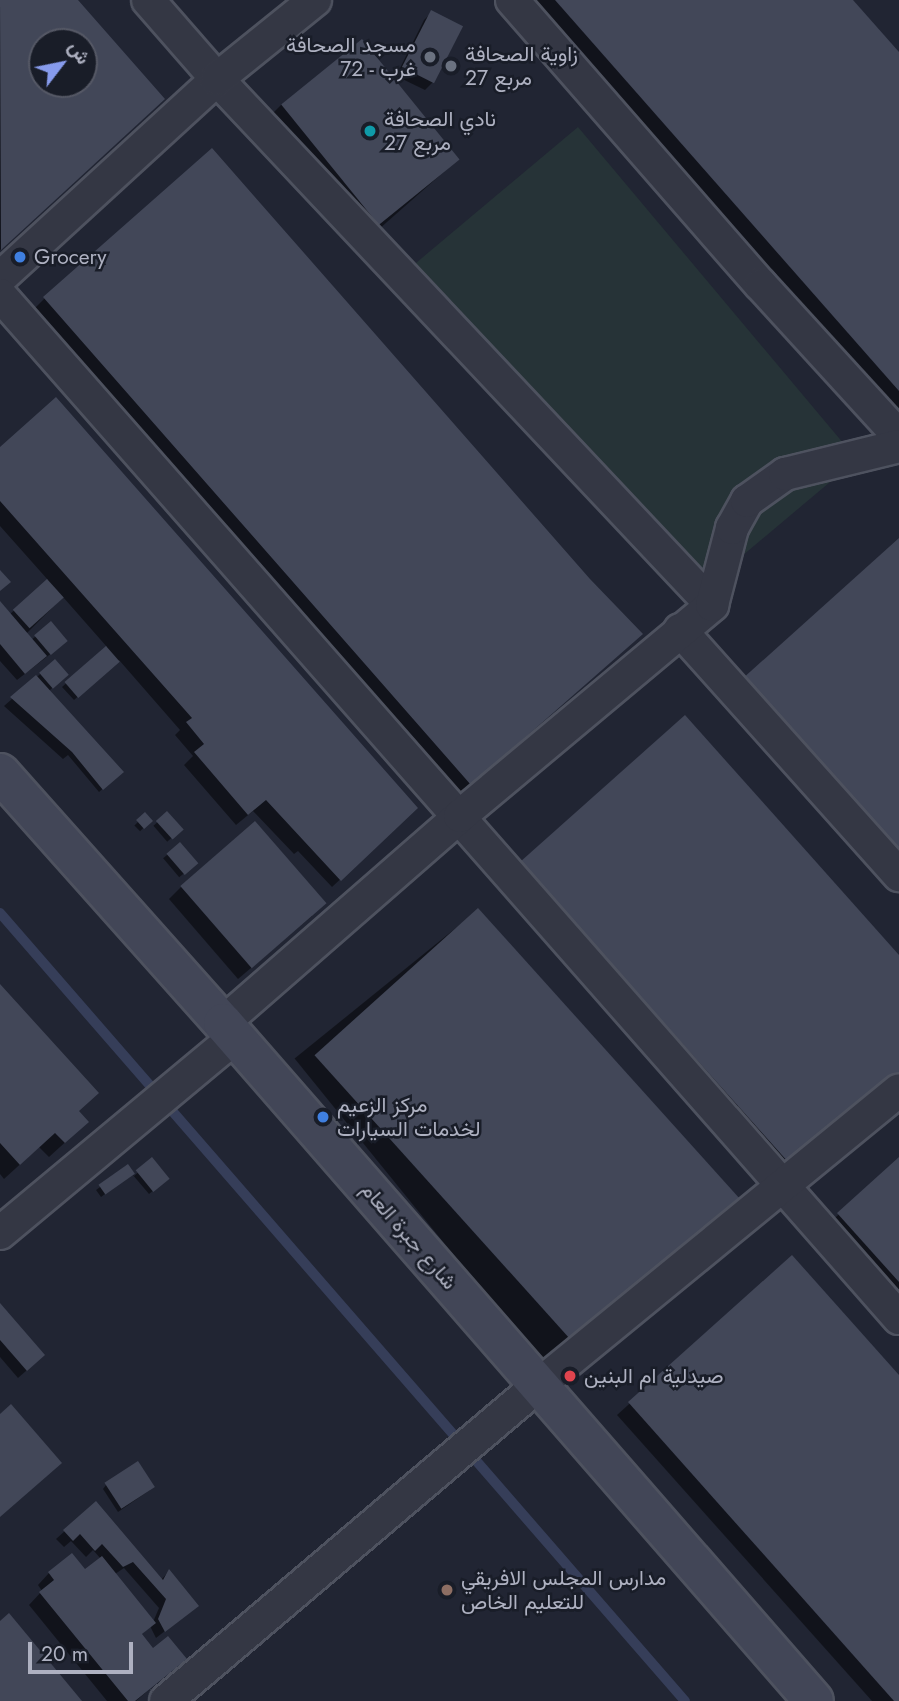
<!DOCTYPE html>
<meta charset="utf-8">
<style>
body{margin:0}
#map{position:relative;width:899px;height:1701px;overflow:hidden;background:#212533;font-family:Jost,Vazirmatn,sans-serif}
div>[style]{position:absolute}
.green>*{inset:0;background:#263337;transform-origin:0 0}
.shadow>*{inset:0;background:#0007;transform-origin:0 0}
.stream>*{height:10px;margin:-5px;padding:0 5px;transform-origin:5px;border-radius:5px;background:#363e59}
.building>*{inset:0;background:#424758;transform-origin:0 0}
.roads{filter:drop-shadow(2px 0 #4e525f) drop-shadow(-2px 0 #4e525f) drop-shadow(0 2px #4e525f) drop-shadow(0 -2px #4e525f)}
.minor>*{height:32px;margin:-16px;padding:0 16px;transform-origin:16px;border-radius:16px;background:#343744}
.secondary>*{height:38px;margin:-19px;padding:0 19px;transform-origin:19px;border-radius:19px;background:#424657}
.dots>*{width:19px;height:19px;translate:-50% -50%;box-sizing:border-box;border:4px solid #191d28;border-radius:50%}
span{translate:-50% -50%;white-space:nowrap;text-align:center;line-height:1.15;-webkit-text-stroke:5px #191d28;paint-order:stroke}
.poi-label{font-size:21px;color:#aeb1c1}
.right{translate:-100% -50%;text-align:right}
.left{translate:0 -50%;text-align:left}
.street-label{font-size:21px;color:#aeb1c1}
.north{position:absolute;left:28px;top:28px;width:70px;height:70px;box-sizing:border-box;background:#191d28;border:2px solid #555865;border-radius:50%;rotate:58deg;font-size:19px;font-weight:700;line-height:28px;text-align:center;color:#aeb1c1}
.north::after{content:'';display:block;margin:auto;width:24px;height:32px;background:#879bec;clip-path:polygon(50% 0,100% 100%,50% 72%,0 100%)}
.scale{position:absolute;left:28px;top:1642px;width:105px;height:32px;box-sizing:border-box;border:4px solid #aeb1c1;border-top:0;padding-left:9px;font-size:21px;line-height:24px;white-space:nowrap;color:#aeb1c1;-webkit-text-stroke:5px #191d28;paint-order:stroke}
</style>
<div id="map">
<div class="green">
<div style="left:578px;top:127px;width:434px;height:213px;rotate:50deg"></div>
</div>
<div class="shadow">
<div style="clip-path:polygon(evenodd,0 0,76px 0,151px 111px,0 250px,0 0,42px 42px,84px 42px,84px 84px,42px 84px,42px 42px)"></div>
<div style="clip-path:polygon(533px 0,852px 0,899px 54px,899px 415px)"></div>
<div style="clip-path:polygon(432px 12px,433px 82px,425px 90px,396px 76px,424px 20px)"></div>
<div style="clip-path:polygon(282px 104px,446px 170px,370px 237px,270px 116px)"></div>
<div style="clip-path:polygon(45px 298px,589px 580px,629px 645px,458px 796px,33px 310px)"></div>
<div style="clip-path:polygon(0 450px,408px 816px,332px 887px,298px 851px,294px 854px,253px 811px,236px 825px,184px 765px,193px 756px,175px 735px,180px 730px,119px 660px,74px 700px,62px 687px,107px 647px,63px 597px,26px 634px,31px 640px,35px 637px,62px 645px,17px 680px,0 661px,0 604px,9px 615px,48px 580px,0 526px)"></div>
<div style="clip-path:polygon(55px 661px,66px 675px,49px 691px,122px 772px,99px 792px,68px 755px,63px 759px,4px 706px)"></div>
<div style="left:167px;top:814px;width:21px;height:18px;rotate:49deg"></div>
<div style="left:145px;top:815px;width:8px;height:15px;rotate:45deg"></div>
<div style="left:180px;top:844px;width:25px;height:22px;rotate:50deg"></div>
<div style="clip-path:polygon(521px 863px,899px 957px,784px 1182px,510px 875px)"></div>
<div style="clip-path:polygon(181px 887px,312px 916px,238px 979px,169px 899px)"></div>
<div style="left:478px;top:910px;width:396px;height:236px;rotate:51deg"></div>
<div style="clip-path:polygon(0 987px,78px 1112px,71px 1137px,49px 1157px,39px 1147px,4px 1179px,0 1174px)"></div>
<div style="clip-path:polygon(152px 1160px,164px 1182px,149px 1194px,132px 1174px,101px 1197px,96px 1190px,128px 1167px,134px 1176px)"></div>
<div style="clip-path:polygon(899px 1160px,899px 1307px,826px 1226px)"></div>
<div style="clip-path:polygon(792px 1257px,899px 1378px,899px 1701px,872px 1701px,617px 1415px)"></div>
<div style="clip-path:polygon(0 1306px,35px 1363px,18px 1378px,0 1357px)"></div>
<div style="clip-path:polygon(106px 1485px,150px 1490px,118px 1512px,103px 1489px)"></div>
<div style="clip-path:polygon(evenodd,95px 1504px,161px 1580px,169px 1571px,197px 1606px,156px 1638px,150px 1626px,141px 1635px,153px 1651px,184px 1659px,136px 1701px,107px 1701px,29px 1605px,42px 1591px,38px 1585px,49px 1573px,84px 1572px,101px 1559px,93px 1550px,86px 1557px,71px 1541px,64px 1547px,56px 1539px,95px 1504px,124px 1568px,159px 1608px,153px 1622px,115px 1574px,124px 1568px)"></div>
</div>
<div class="stream">
<div style="left:0;top:913px;width:1044px;rotate:49deg"></div>
</div>
<div class="building">
<div style="clip-path:polygon(evenodd,0 0,78px 0,165px 99px,1px 250px,0 0,42px 42px,84px 42px,84px 84px,42px 84px,42px 42px)"></div>
<div style="clip-path:polygon(555px 0,853px 0,899px 52px,899px 391px)"></div>
<div style="left:431px;top:10px;width:36px;height:64px;rotate:27deg"></div>
<div style="left:362px;top:39px;width:155px;height:104px;rotate:51deg"></div>
<div style="clip-path:polygon(212px 148px,590px 579px,643px 634px,471px 785px,43px 297px)"></div>
<div style="clip-path:polygon(56px 397px,418px 808px,341px 881px,266px 800px,248px 815px,194px 752px,204px 744px,186px 722px,192px 718px,0 501px,0 447px)"></div>
<div style="clip-path:polygon(899px 538px,899px 857px,741px 680px)"></div>
<div style="clip-path:polygon(0 570px,11px 582px,0 591px)"></div>
<div style="left:47px;top:579px;width:25px;height:46px;rotate:48deg"></div>
<div style="clip-path:polygon(0 601px,47px 656px,25px 674px,0 644px)"></div>
<div style="left:51px;top:621px;width:26px;height:22px;rotate:50deg"></div>
<div style="left:106px;top:646px;width:21px;height:55px;rotate:49deg"></div>
<div style="left:55px;top:659px;width:21px;height:21px;rotate:49deg"></div>
<div style="clip-path:polygon(36px 675px,124px 772px,103px 790px,72px 752px,10px 697px)"></div>
<div style="clip-path:polygon(685px 715px,899px 955px,899px 1081px,797px 1172px,520px 862px)"></div>
<div style="left:167px;top:811px;width:25px;height:15px;rotate:48deg"></div>
<div style="left:145px;top:812px;width:12px;height:12px;rotate:48deg"></div>
<div style="left:255px;top:821px;width:109px;height:99px;rotate:49deg"></div>
<div style="left:180px;top:842px;width:28px;height:18px;rotate:49deg"></div>
<div style="left:478px;top:908px;width:398px;height:220px;rotate:48deg"></div>
<div style="clip-path:polygon(0 984px,99px 1093px,79px 1111px,89px 1122px,65px 1143px,55px 1133px,20px 1165px,0 1143px)"></div>
<div style="left:152px;top:1157px;width:28px;height:21px;rotate:51deg"></div>
<div style="clip-path:polygon(899px 1157px,899px 1282px,837px 1213px)"></div>
<div style="left:128px;top:1164px;width:12px;height:36px;rotate:55deg"></div>
<div style="clip-path:polygon(792px 1255px,899px 1375px,899px 1701px,894px 1701px,628px 1402px)"></div>
<div style="clip-path:polygon(0 1303px,45px 1355px,27px 1371px,0 1340px)"></div>
<div style="clip-path:polygon(11px 1404px,62px 1463px,0 1517px,0 1414px)"></div>
<div style="left:138px;top:1461px;width:31px;height:40px;rotate:57deg"></div>
<div style="clip-path:polygon(96px 1501px,163px 1580px,169px 1569px,199px 1606px,165px 1632px,158px 1619px,166px 1599px,133px 1562px,123px 1567px,102px 1544px,95px 1551px,80px 1534px,73px 1541px,63px 1530px)"></div>
<div style="clip-path:polygon(72px 1553px,85px 1569px,102px 1556px,156px 1623px,142px 1634px,153px 1648px,168px 1636px,187px 1659px,135px 1701px,128px 1701px,39px 1592px,54px 1580px,48px 1572px)"></div>
<div style="clip-path:polygon(9px 1613px,82px 1701px,0 1701px,0 1621px)"></div>
</div>
<div class="roads">
<div class="minor">
<div style="left:148px;top:0;width:105px;rotate:48.9deg"></div>
<div style="left:217px;top:79px;width:722px;rotate:46.74deg"></div>
<div style="left:512px;top:0;width:378px;rotate:48.9deg"></div>
<div style="left:761px;top:285px;width:205px;rotate:47.6deg"></div>
<div style="left:0;top:278px;width:294px;rotate:-42.5deg"></div>
<div style="left:217px;top:79px;width:126px;rotate:-38.9deg"></div>
<div style="left:0;top:295px;width:1362px;rotate:48.69deg"></div>
<div style="left:680px;top:630px;width:329px;rotate:48.2deg"></div>
<div style="left:223px;top:1023px;width:315px;rotate:-41.1deg"></div>
<div style="left:460px;top:816px;width:329px;rotate:-39.9deg"></div>
<div style="left:712px;top:605px;width:80px;rotate:-75.4deg"></div>
<div style="left:732px;top:528px;width:31px;rotate:-61deg"></div>
<div style="left:747px;top:501px;width:47px;rotate:-35.4deg"></div>
<div style="left:785px;top:474px;width:117px;rotate:-13.8deg"></div>
<div style="left:0;top:1233px;width:306px;rotate:-39.8deg"></div>
<div style="left:166px;top:1701px;width:489px;rotate:-40.3deg"></div>
<div style="left:539px;top:1385px;width:465px;rotate:-39.3deg"></div>
</div>
<div class="secondary">
<div style="left:0;top:773px;width:335px;rotate:48.3deg"></div>
<div style="left:223px;top:1023px;width:899px;rotate:48.92deg"></div>
</div>
</div>
<div class="dots">
<div style="left:430px;top:57px;background:#6b7280"></div>
<div style="left:451px;top:66px;background:#6b7280"></div>
<div style="left:370px;top:131px;background:#0f9aa8"></div>
<div style="left:20px;top:257px;background:#3f7fe0"></div>
<div style="left:323px;top:1117px;background:#3f7fe0"></div>
<div style="left:570px;top:1376px;background:#e0444e"></div>
<div style="left:447px;top:1590px;background:#8d6e63"></div>
</div>
<div class="poi-label">
<span class="right" style="left:416px;top:57px">مسجد الصحافة<br>72 - غرب</span>
<span class="left" style="left:465px;top:66px">زاوية الصحافة<br>مربع 27</span>
<span class="left" style="left:384px;top:131px">نادي الصحافة<br>مربع 27</span>
<span class="left" style="left:34px;top:257px">Grocery</span>
<span class="left" style="left:337px;top:1117px">مركز الزعيم<br>لخدمات السيارات</span>
<span class="left" style="left:584px;top:1376px">صيدلية ام البنين</span>
<span class="left" style="left:461px;top:1590px">مدارس المجلس الافريقي<br>للتعليم الخاص</span>
</div>
<div class="street-label">
<span style="left:409px;top:1236px;rotate:49deg">شارع جبرة العام</span>
</div>
<div class="north">ش</div>
<div class="scale">20 m</div>
</div>
